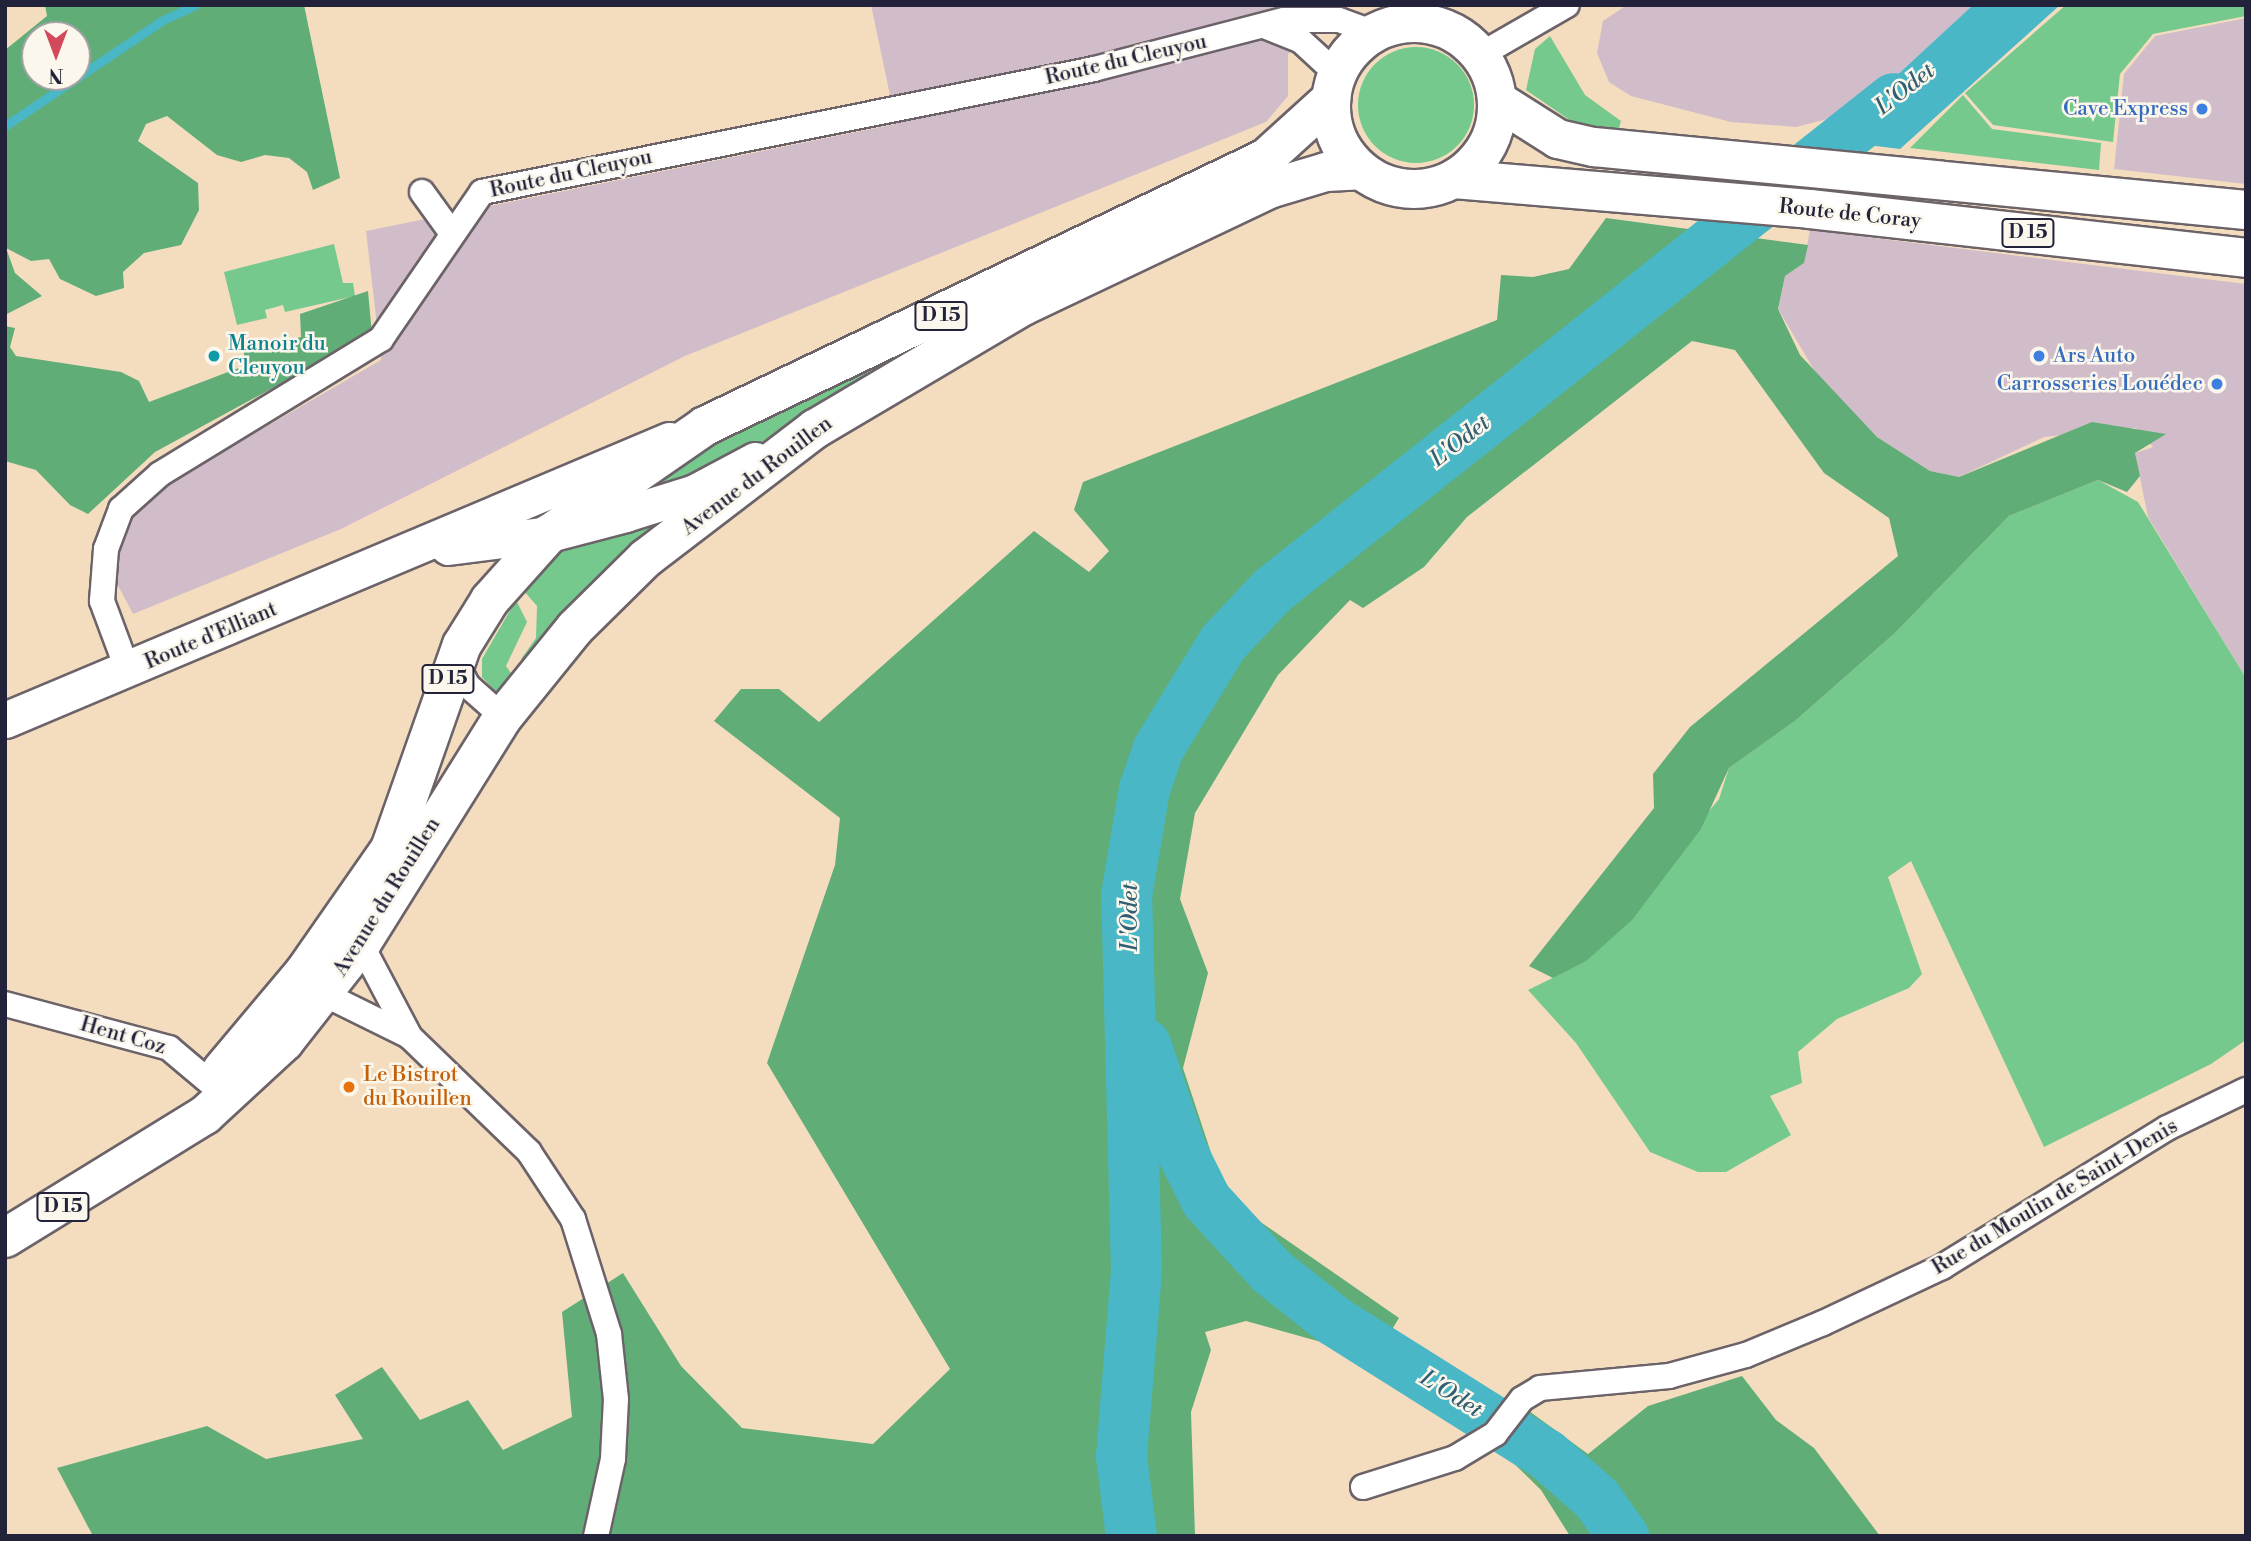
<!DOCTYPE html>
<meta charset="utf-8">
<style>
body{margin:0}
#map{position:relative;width:2251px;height:1541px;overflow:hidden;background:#f4ddbf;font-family:"Libre Bodoni",serif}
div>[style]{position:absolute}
.industrial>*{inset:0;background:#d1bdc9}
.green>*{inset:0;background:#75c98c}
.round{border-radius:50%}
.forest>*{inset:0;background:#60ad78}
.water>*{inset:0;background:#4ab7c6}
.stream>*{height:9px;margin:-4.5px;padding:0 4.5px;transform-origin:4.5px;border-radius:4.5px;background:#4ab7c6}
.river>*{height:51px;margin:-25.5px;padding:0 25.5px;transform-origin:25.5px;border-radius:25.5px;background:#4ab7c6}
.roads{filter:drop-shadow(2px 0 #6c6369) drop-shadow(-2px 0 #6c6369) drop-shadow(0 2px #6c6369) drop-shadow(0 -2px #6c6369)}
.street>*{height:24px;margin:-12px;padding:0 12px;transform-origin:12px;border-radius:12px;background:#fff}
.secondary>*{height:35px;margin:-17.5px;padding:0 17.5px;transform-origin:17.5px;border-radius:17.5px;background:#fff}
.primary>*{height:38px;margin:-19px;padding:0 19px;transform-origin:19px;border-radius:19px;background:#fff}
.primary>.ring{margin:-19px;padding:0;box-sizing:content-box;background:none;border:38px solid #fff;border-radius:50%}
.dots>*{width:19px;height:19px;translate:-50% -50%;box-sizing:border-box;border:4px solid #fbf7ec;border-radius:50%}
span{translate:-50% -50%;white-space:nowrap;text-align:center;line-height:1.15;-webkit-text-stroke:5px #fbf7ec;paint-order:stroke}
.shield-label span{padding:2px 5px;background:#fbf7ec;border:2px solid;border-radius:5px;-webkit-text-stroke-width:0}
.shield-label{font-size:19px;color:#22223b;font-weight:700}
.street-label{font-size:21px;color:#22223b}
.shop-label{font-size:21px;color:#366cbe}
.right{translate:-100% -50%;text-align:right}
.left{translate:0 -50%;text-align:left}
.culture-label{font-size:21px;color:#0d838f}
.food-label{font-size:21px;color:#c56008}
.water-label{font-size:23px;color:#325e73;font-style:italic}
.frame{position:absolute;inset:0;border:7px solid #22223b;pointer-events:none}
.north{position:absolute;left:21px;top:21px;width:70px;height:70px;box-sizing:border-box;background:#fbf7ec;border:2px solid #a4a2a5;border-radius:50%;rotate:180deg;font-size:19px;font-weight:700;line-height:28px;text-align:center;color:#22223b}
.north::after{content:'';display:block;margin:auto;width:24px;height:32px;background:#d1495b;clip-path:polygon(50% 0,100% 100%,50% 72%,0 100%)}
</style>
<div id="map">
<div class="industrial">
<div style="clip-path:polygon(871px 5px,1309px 5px,1288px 55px,1288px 96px,1266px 122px,685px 356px,341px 529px,133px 614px,113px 576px,116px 545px,145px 497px,381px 360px,366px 231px,896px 124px)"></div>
<div style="clip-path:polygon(1627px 5px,1973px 5px,1893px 79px,1836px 117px,1796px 127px,1731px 122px,1631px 96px,1609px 82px,1597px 53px,1603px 21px)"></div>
<div style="clip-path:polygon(2246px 18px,2246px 184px,2114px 169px,2124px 74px,2155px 36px)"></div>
<div style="clip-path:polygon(1810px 230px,2246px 284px,2246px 678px,2148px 517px,2135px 453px,2153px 447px,2136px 428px,2044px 437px,1959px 477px,1930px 471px,1877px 437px,1823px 385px,1778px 309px,1785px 276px,1804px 263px)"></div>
</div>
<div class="green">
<div style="clip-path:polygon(2066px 5px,2246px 5px,2246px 16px,2153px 34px,2120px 74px,2113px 142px,1993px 125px,1965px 93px)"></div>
<div style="clip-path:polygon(1550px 36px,1585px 95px,1621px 121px,1618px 132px,1574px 123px,1526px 90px,1535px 49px)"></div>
<div class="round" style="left:1358px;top:47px;width:116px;height:116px"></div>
<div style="clip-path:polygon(1963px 95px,1992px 129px,2101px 143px,2099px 170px,1910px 148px)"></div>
<div style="clip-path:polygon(334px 244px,343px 283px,353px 283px,355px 296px,285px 312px,283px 305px,265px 310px,267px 318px,237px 325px,224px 272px)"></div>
<div style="clip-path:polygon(868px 368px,867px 376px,700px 480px,611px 505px,659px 468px)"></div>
<div style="clip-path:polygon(2098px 480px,2138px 502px,2246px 678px,2246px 1040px,2211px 1064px,2044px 1147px,1911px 861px,1888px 877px,1922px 974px,1909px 988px,1837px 1019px,1798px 1052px,1802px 1083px,1770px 1096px,1791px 1135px,1726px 1172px,1698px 1172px,1650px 1152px,1576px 1043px,1528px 990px,1585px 962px,1719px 799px,1729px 768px,1795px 721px,1895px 633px,2009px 516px)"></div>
<div style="clip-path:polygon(693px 507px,527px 664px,521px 659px,536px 638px,537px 606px,523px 590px,563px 539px)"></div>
<div style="clip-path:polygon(516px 600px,527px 622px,506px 666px,515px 679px,505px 692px,495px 691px,482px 677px,482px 659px)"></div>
</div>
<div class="forest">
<div style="clip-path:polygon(evenodd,45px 5px,304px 5px,340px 178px,313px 190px,307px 172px,289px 158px,265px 155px,241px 162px,217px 155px,167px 116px,146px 124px,138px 141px,198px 183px,199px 210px,181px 245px,144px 253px,123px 272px,124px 288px,96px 296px,60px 279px,49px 259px,31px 261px,6px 248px,15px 273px,42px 296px,5px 315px,5px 50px,47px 16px,45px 5px,35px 35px,77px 35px,77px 77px,35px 77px,35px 35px)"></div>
<div style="clip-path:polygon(1606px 218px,1808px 245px,1804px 263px,1785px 276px,1778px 309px,1800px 355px,1877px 437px,1930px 471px,1959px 477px,2092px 422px,2166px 434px,2135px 453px,2140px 476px,2127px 492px,2098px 480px,2009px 516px,1895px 633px,1795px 721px,1729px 768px,1701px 829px,1632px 920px,1585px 962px,1553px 978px,1529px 966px,1654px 808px,1653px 774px,1690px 727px,1898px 556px,1889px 518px,1824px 473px,1735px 350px,1692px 341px,1467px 517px,1424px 567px,1363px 608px,1350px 600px,1278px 675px,1195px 813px,1180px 899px,1208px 973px,1183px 1068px,1226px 1198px,1399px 1318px,1375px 1357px,1246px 1321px,1205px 1332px,1211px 1350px,1191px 1412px,1195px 1536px,93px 1536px,57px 1468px,207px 1426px,266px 1459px,363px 1439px,335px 1395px,382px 1367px,420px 1420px,468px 1400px,503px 1450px,572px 1417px,562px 1312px,623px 1273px,681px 1366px,742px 1428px,873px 1444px,950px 1369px,767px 1063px,835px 865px,840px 818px,714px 721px,741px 689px,779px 689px,819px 722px,1034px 531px,1089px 572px,1109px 551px,1074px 510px,1083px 482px,1497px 320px,1501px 275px,1533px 277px,1569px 269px)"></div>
<div style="clip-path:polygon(368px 291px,372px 334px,155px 452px,88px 514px,70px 505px,36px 470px,5px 461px,5px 326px,15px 328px,10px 347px,16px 356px,121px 372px,139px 381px,149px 402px,244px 366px,244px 351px,301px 337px,300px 314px)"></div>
<div style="clip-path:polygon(1742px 1376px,1776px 1420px,1814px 1448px,1880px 1536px,1570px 1536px,1541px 1490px,1493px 1443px,1529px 1411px,1588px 1454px,1648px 1406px)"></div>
</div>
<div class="water">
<div style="clip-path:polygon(1973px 5px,2060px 5px,1900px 149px,1804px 137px,1893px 79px)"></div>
</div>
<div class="stream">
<div style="left:5px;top:126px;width:188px;rotate:-33.9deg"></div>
<div style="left:161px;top:21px;width:38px;rotate:-25deg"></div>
</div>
<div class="river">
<div style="left:1145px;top:1044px;width:112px;rotate:71.2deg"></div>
<div style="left:1181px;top:1150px;width:56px;rotate:63.4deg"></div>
<div style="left:1206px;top:1200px;width:96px;rotate:47.5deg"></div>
<div style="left:1271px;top:1271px;width:79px;rotate:38.3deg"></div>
<div style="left:1333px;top:1320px;width:252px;rotate:32.2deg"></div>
<div style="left:1546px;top:1454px;width:67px;rotate:41.3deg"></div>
<div style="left:1596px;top:1498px;width:47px;rotate:54.6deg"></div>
<div style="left:1131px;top:1536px;width:81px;rotate:-97.1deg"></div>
<div style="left:1121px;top:1456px;width:187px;rotate:-85.4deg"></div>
<div style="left:1136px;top:1270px;width:375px;rotate:-91.5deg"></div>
<div style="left:1126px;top:895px;width:108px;rotate:-80.4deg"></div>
<div style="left:1144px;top:789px;width:43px;rotate:-71.1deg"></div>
<div style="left:1158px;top:748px;width:124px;rotate:-58.5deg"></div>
<div style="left:1223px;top:642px;width:71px;rotate:-46.7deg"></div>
<div style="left:1272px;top:590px;width:792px;rotate:-38.39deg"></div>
</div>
<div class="roads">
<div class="street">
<div style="left:1267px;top:27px;width:35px;rotate:22deg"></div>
<div style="left:1300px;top:40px;width:50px;rotate:42.6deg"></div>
<div style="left:1480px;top:55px;width:100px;rotate:-29.9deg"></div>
<div style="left:422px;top:192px;width:49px;rotate:54.1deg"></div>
<div style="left:455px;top:661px;width:27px;rotate:63deg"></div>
<div style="left:467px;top:685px;width:48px;rotate:41.6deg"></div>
<div style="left:128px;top:671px;width:75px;rotate:-110.4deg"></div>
<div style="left:102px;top:601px;width:52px;rotate:-85.6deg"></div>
<div style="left:106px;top:549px;width:43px;rotate:-69.4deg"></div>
<div style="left:121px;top:509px;width:52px;rotate:-41.9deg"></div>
<div style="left:160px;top:474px;width:259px;rotate:-31.4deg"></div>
<div style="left:381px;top:339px;width:178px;rotate:-55.5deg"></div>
<div style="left:482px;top:192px;width:624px;rotate:-11.36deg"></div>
<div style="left:1094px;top:69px;width:196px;rotate:-14.5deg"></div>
<div style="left:1284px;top:20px;width:55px"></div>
<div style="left:1339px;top:20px;width:38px;rotate:20deg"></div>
<div style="left:361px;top:944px;width:105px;rotate:62.2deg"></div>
<div style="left:410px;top:1037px;width:165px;rotate:44deg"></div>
<div style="left:529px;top:1152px;width:80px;rotate:56.7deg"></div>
<div style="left:573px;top:1219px;width:121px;rotate:72.6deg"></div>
<div style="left:609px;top:1334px;width:65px;rotate:83.9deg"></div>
<div style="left:616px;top:1399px;width:60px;rotate:92.9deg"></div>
<div style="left:613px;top:1459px;width:79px;rotate:102.4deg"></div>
<div style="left:317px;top:983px;width:13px;rotate:58deg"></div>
<div style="left:324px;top:994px;width:93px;rotate:26.3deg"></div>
<div style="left:5px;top:1004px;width:170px;rotate:15deg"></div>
<div style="left:169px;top:1048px;width:75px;rotate:40.1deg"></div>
<div style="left:1363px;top:1487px;width:96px;rotate:-17.5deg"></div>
<div style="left:1455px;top:1458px;width:47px;rotate:-31deg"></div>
<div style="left:1495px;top:1434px;width:44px;rotate:-52.4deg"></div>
<div style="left:1522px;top:1399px;width:21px;rotate:-31deg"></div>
<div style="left:1540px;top:1388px;width:130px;rotate:-5.3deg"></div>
<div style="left:1669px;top:1376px;width:80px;rotate:-15.3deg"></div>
<div style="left:1746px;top:1355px;width:83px;rotate:-22.6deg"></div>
<div style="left:1823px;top:1323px;width:132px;rotate:-25.2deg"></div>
<div style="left:1942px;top:1267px;width:264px;rotate:-31.7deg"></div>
<div style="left:2167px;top:1128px;width:88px;rotate:-25.7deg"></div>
</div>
<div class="secondary">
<div style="left:448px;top:547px;width:102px;rotate:-7.3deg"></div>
<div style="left:549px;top:534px;width:79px;rotate:-14.7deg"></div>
<div style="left:625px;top:514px;width:73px;rotate:-17.4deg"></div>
<div style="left:695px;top:492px;width:68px;rotate:-28.1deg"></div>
<div style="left:5px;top:720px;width:721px;rotate:-22.86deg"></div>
</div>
<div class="primary">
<div class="ring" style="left:1331px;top:23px;width:128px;height:128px"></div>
<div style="left:1498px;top:101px;width:71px;rotate:32.3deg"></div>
<div style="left:1558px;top:139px;width:37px;rotate:13deg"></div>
<div style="left:1594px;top:147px;width:655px;rotate:5.52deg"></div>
<div style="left:1454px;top:179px;width:357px;rotate:4.8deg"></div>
<div style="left:1810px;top:209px;width:439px;rotate:6.4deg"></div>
<div style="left:222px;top:1070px;width:129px;rotate:-50deg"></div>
<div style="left:305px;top:971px;width:149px;rotate:-55.1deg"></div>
<div style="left:390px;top:849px;width:216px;rotate:-70.6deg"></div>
<div style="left:462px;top:645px;width:53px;rotate:-58.1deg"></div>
<div style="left:490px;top:600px;width:89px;rotate:-48.2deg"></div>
<div style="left:549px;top:534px;width:190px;rotate:-34.7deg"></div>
<div style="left:705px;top:426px;width:622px;rotate:-25.53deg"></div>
<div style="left:1266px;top:158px;width:88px;rotate:-42.2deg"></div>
<div style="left:5px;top:1238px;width:235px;rotate:-31.6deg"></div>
<div style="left:205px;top:1115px;width:108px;rotate:-42.7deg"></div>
<div style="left:284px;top:1042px;width:125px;rotate:-51.8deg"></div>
<div style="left:361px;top:944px;width:268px;rotate:-58deg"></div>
<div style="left:503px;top:717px;width:114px;rotate:-51deg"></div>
<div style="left:575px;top:628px;width:100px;rotate:-44.6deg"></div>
<div style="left:646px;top:558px;width:213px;rotate:-37.4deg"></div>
<div style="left:815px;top:429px;width:242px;rotate:-30.6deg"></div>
<div style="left:1023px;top:306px;width:272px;rotate:-25.4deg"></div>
<div style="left:1269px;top:189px;width:59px;rotate:-16.6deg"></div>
<div style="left:1326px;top:172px;width:35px;rotate:-3deg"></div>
</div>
</div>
<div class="dots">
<div style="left:2202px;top:109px;background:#3f7fe0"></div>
<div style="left:214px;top:356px;background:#0f9aa8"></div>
<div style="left:2039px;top:356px;background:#3f7fe0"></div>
<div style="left:2217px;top:384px;background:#3f7fe0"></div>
<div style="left:349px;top:1087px;background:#e8710a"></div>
</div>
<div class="shield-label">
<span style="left:2028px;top:233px">D 15</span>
<span style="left:941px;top:316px">D 15</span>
<span style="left:448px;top:679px">D 15</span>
<span style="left:63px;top:1207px">D 15</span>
</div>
<div class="street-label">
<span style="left:1126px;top:60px;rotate:-13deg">Route du Cleuyou</span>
<span style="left:571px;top:174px;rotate:-12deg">Route du Cleuyou</span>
<span style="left:1850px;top:214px;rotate:6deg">Route de Coray</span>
<span style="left:757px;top:476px;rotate:-37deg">Avenue du Rouillen</span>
<span style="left:211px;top:636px;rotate:-23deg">Route d'Elliant</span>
<span style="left:387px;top:897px;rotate:-58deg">Avenue du Rouillen</span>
<span style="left:123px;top:1036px;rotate:16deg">Hent Coz</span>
<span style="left:2055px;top:1197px;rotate:-31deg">Rue du Moulin de Saint-Denis</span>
</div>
<div class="shop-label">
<span class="right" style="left:2188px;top:109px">Cave Express</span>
<span class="left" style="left:2053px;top:356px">Ars Auto</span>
<span class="right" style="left:2203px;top:384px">Carrosseries Louédec</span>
</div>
<div class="culture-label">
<span class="left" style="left:228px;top:356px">Manoir du<br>Cleuyou</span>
</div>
<div class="food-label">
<span class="left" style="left:363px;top:1087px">Le Bistrot<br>du Rouillen</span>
</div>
<div class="water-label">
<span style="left:1905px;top:89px;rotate:-38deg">L'Odet</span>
<span style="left:1460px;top:441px;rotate:-38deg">L'Odet</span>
<span style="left:1130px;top:917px;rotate:-90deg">L'Odet</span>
<span style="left:1451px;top:1394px;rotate:32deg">L'Odet</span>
</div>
<div class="frame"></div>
<div class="north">N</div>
</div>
